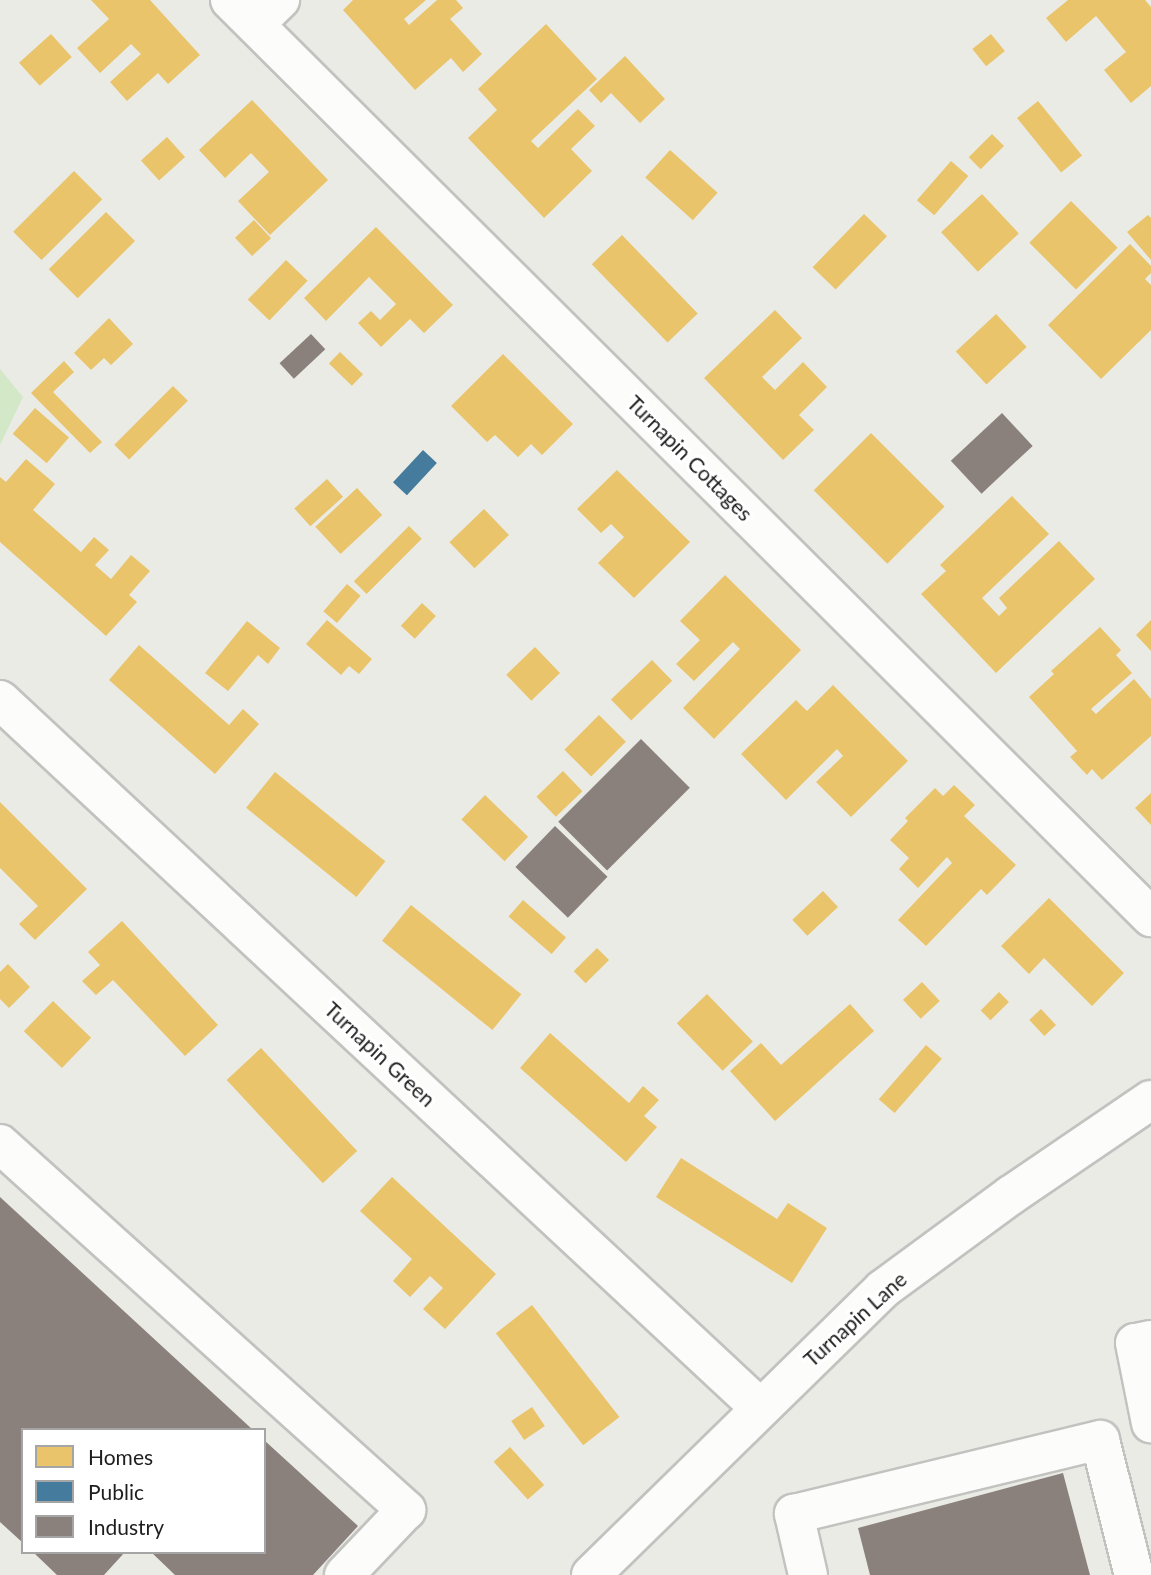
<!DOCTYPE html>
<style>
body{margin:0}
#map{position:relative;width:1151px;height:1575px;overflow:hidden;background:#ebebe6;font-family:Lato,sans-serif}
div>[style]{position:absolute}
.grass>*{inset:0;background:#d2e8c6}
.homes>*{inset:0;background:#e9c46a;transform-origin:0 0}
.public>*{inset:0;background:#457b9d;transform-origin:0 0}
.industry>*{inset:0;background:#8a817c;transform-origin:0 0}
.roads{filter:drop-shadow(2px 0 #c2c2c0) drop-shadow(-2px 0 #c2c2c0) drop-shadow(0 2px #c2c2c0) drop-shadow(0 -2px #c2c2c0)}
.minor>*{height:38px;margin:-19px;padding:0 19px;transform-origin:19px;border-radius:19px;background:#fcfcfb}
span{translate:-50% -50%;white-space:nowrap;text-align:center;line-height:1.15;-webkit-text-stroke:7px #fff;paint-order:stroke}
.street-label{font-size:21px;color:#1d1d1d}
.legend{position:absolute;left:21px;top:1428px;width:245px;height:126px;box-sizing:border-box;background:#fff;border:2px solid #a5a5a5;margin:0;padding:9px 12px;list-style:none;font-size:21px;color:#1d1d1d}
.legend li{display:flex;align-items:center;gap:14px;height:35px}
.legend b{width:35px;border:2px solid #a5a5a5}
</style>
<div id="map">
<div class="grass">
<div style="clip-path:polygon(0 369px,23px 397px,0 445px)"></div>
</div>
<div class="homes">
<div style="clip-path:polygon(91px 0,150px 0,200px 55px,168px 84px,158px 73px,127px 101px,110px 82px,141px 54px,131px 44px,100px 73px,77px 48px,109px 19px)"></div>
<div style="clip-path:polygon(353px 0,426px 0,404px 19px,409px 25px,437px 0,456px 0,463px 8px,450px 19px,482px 54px,463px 72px,451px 58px,415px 90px,343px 10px)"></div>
<div style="clip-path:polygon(1068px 0,1145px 0,1151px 7px,1151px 86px,1131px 103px,1104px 70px,1126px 52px,1096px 16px,1066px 42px,1046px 18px)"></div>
<div style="clip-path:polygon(546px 24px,597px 79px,531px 141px,538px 148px,578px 109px,595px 126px,571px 149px,592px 171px,544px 218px,468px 138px,497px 110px,478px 89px)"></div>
<div style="left:51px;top:34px;width:31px;height:43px;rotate:48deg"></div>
<div style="left:991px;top:34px;width:22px;height:24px;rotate:51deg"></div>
<div style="clip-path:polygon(625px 56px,665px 99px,640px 123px,611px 93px,601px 103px,589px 90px)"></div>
<div style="clip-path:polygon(252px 100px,328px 180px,270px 235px,238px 201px,269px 172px,251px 153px,225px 178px,199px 150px)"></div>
<div style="left:1038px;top:101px;width:70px;height:27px;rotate:51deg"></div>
<div style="left:992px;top:134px;width:17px;height:33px;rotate:45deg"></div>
<div style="left:167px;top:137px;width:27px;height:35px;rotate:48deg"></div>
<div style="left:670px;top:150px;width:64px;height:37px;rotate:42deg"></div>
<div style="left:951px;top:161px;width:23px;height:52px;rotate:41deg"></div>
<div style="left:74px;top:171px;width:40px;height:86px;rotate:45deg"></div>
<div style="left:982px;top:194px;width:54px;height:56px;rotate:47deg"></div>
<div style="left:1071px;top:201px;width:66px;height:59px;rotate:45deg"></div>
<div style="left:106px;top:212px;width:41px;height:81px;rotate:45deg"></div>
<div style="left:864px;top:214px;width:32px;height:74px;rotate:44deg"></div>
<div style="clip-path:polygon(1148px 215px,1151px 218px,1151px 260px,1127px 232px)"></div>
<div style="left:254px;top:220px;width:25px;height:26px;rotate:47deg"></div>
<div style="clip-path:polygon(376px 227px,453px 305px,424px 333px,410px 319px,381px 347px,358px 323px,371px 311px,380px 320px,396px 304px,369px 277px,326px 321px,304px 298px)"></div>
<div style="left:622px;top:235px;width:109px;height:42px;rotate:46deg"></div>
<div style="clip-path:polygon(1130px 244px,1151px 266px,1151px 273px,1145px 279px,1151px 285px,1151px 330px,1101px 379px,1048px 325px)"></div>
<div style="left:286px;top:260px;width:30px;height:55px;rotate:44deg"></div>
<div style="clip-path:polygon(775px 310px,802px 338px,762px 377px,775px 390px,803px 362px,827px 387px,799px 415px,814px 430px,783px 460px,704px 378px)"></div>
<div style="left:996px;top:314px;width:45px;height:55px;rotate:47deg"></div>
<div style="clip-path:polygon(109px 318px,133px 344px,111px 365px,104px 358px,91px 370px,74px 353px)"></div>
<div style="left:340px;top:352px;width:32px;height:16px;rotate:44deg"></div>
<div style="clip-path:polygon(503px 354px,573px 424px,542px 455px,531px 444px,518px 457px,495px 435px,487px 442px,451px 406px)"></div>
<div style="clip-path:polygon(64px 361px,74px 372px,53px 392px,102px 442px,90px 453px,31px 393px)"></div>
<div style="left:173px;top:386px;width:21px;height:83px;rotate:45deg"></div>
<div style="left:35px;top:408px;width:45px;height:34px;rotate:41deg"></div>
<div style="left:871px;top:433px;width:104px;height:81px;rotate:45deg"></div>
<div style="clip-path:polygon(26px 459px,55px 484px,33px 510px,81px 552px,94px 537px,109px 550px,95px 565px,111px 579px,131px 555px,150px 571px,129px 595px,137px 602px,106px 636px,0 542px,0 477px,6px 482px)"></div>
<div style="clip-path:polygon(617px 470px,690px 542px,634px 598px,598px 563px,624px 537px,611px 524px,601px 533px,577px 509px)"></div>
<div style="left:327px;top:479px;width:24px;height:44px;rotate:48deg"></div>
<div style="left:357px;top:488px;width:37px;height:57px;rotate:47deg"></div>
<div style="clip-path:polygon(1012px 496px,1049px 534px,982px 598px,999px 616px,1007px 608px,999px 598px,1059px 541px,1095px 579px,996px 673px,921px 594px,946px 571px,940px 565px)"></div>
<div style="left:484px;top:509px;width:36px;height:48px;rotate:46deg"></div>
<div style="left:409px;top:526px;width:18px;height:78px;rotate:45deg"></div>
<div style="clip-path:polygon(725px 575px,801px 650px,714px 739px,683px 708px,740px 649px,733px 642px,694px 681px,676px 664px,700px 640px,680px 621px)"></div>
<div style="left:347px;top:584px;width:18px;height:36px;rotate:41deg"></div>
<div style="left:422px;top:603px;width:19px;height:31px;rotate:43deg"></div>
<div style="clip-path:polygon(327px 620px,372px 659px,359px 674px,349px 666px,341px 675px,306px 644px)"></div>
<div style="clip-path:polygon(1151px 620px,1151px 651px,1136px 635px)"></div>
<div style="clip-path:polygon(247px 621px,280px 648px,268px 664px,258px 655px,228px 691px,205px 673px)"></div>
<div style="clip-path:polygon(1100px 627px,1121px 650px,1116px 655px,1132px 673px,1091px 709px,1096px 714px,1134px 679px,1151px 699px,1151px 736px,1102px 780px,1092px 769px,1087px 775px,1070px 757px,1077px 751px,1029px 697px,1054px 674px,1051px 671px)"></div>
<div style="clip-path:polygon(139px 645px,229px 725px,243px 709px,259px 724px,215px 774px,109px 680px)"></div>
<div style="left:535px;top:647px;width:36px;height:40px;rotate:46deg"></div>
<div style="left:652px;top:660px;width:29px;height:57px;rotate:46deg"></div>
<div style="clip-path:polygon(833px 685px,908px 761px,851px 817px,816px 782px,843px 756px,837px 749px,786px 800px,741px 754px,796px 700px,807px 711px)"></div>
<div style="left:599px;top:715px;width:38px;height:49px;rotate:45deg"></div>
<div style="left:563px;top:771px;width:28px;height:37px;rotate:46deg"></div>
<div style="left:275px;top:772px;width:142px;height:46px;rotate:39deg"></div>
<div style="clip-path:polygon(954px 785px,975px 805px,964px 816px,1016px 865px,987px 895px,981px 889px,926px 946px,898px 920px,952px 863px,947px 857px,918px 888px,899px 869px,909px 858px,890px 840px,908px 821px,905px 818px,935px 788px,943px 796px)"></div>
<div style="clip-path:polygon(1151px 793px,1151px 825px,1135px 808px)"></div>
<div style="left:485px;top:795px;width:60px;height:34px;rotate:44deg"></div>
<div style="clip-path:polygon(0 802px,87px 889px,35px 940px,19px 924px,38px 906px,0 868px)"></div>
<div style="left:823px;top:891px;width:22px;height:42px;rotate:47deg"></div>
<div style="clip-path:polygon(1049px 898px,1124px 973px,1092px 1006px,1044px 958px,1029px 974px,1001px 946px)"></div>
<div style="left:523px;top:900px;width:57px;height:22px;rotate:41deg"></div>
<div style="left:411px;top:905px;width:142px;height:46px;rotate:39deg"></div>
<div style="clip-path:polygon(122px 921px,218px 1025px,185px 1056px,113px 980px,96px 995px,82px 981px,100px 965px,88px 952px)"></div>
<div style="left:597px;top:948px;width:17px;height:33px;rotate:45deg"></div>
<div style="clip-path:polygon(8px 964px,30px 987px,9px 1008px,0 999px,0 972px)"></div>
<div style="left:922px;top:982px;width:26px;height:26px;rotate:47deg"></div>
<div style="left:999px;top:992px;width:14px;height:26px;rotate:45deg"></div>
<div style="left:707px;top:994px;width:66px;height:42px;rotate:46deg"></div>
<div style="left:53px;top:1001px;width:53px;height:42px;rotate:44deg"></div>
<div style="clip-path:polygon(850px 1004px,874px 1031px,775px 1121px,730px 1071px,761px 1043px,781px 1065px)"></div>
<div style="left:1041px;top:1009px;width:22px;height:16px;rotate:47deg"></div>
<div style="clip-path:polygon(550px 1033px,629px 1103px,643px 1086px,659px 1100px,644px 1116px,657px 1127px,626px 1162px,520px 1068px)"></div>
<div style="left:926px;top:1045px;width:21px;height:72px;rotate:41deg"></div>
<div style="left:261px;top:1048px;width:141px;height:47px;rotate:47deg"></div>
<div style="clip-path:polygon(681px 1158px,777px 1219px,788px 1203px,827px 1228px,792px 1283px,656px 1197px)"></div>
<div style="clip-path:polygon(392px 1177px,496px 1274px,445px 1329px,423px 1309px,443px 1288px,430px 1276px,410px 1297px,393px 1281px,412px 1259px,360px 1211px)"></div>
<div style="left:532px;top:1305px;width:142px;height:46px;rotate:52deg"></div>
<div style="left:532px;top:1407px;width:23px;height:25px;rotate:56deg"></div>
<div style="left:510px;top:1447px;width:51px;height:22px;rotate:48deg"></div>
</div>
<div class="public">
<div style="left:423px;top:450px;width:19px;height:44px;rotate:43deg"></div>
</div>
<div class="industry">
<div style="left:311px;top:334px;width:21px;height:43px;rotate:47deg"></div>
<div style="left:1002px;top:413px;width:45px;height:70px;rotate:47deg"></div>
<div style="left:641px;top:739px;width:69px;height:117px;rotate:45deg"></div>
<div style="left:555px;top:826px;width:73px;height:57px;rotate:44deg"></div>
<div style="clip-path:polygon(0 1197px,253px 1430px,23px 1430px,23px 1543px,0 1522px)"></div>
<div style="clip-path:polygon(264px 1440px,358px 1526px,313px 1575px,175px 1575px,151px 1552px,264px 1552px)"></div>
<div style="clip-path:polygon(1063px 1473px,1090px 1575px,870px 1575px,858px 1528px)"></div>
<div style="clip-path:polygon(33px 1552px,125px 1552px,104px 1575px,57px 1575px)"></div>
</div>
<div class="roads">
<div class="minor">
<div style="left:230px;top:0;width:1300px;rotate:44.88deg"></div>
<div style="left:255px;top:24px;width:35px;rotate:-44deg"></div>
<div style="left:0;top:700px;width:1039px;rotate:42.97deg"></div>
<div style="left:0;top:1144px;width:547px;rotate:42.03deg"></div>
<div style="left:406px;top:1510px;width:90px;rotate:133.6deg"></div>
<div style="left:1151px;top:1340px;width:16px;rotate:169deg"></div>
<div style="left:1135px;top:1343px;width:82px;rotate:78.7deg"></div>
<div style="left:591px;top:1575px;width:409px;rotate:-44.4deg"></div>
<div style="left:883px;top:1289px;width:159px;rotate:-36.3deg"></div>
<div style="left:1011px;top:1195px;width:169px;rotate:-34.2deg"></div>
<div style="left:808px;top:1575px;width:63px;rotate:-102.9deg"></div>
<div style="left:794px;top:1514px;width:315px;rotate:-13.6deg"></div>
<div style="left:1100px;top:1440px;width:139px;rotate:75.9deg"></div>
</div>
</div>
<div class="street-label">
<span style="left:690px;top:458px;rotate:45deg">Turnapin Cottages</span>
<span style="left:380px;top:1054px;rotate:43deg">Turnapin Green</span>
<span style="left:855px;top:1319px;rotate:-42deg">Turnapin Lane</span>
</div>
<ul class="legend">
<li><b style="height:19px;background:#e9c46a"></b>Homes</li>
<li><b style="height:19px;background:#457b9d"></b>Public</li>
<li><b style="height:19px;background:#8a817c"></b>Industry</li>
</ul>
</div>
